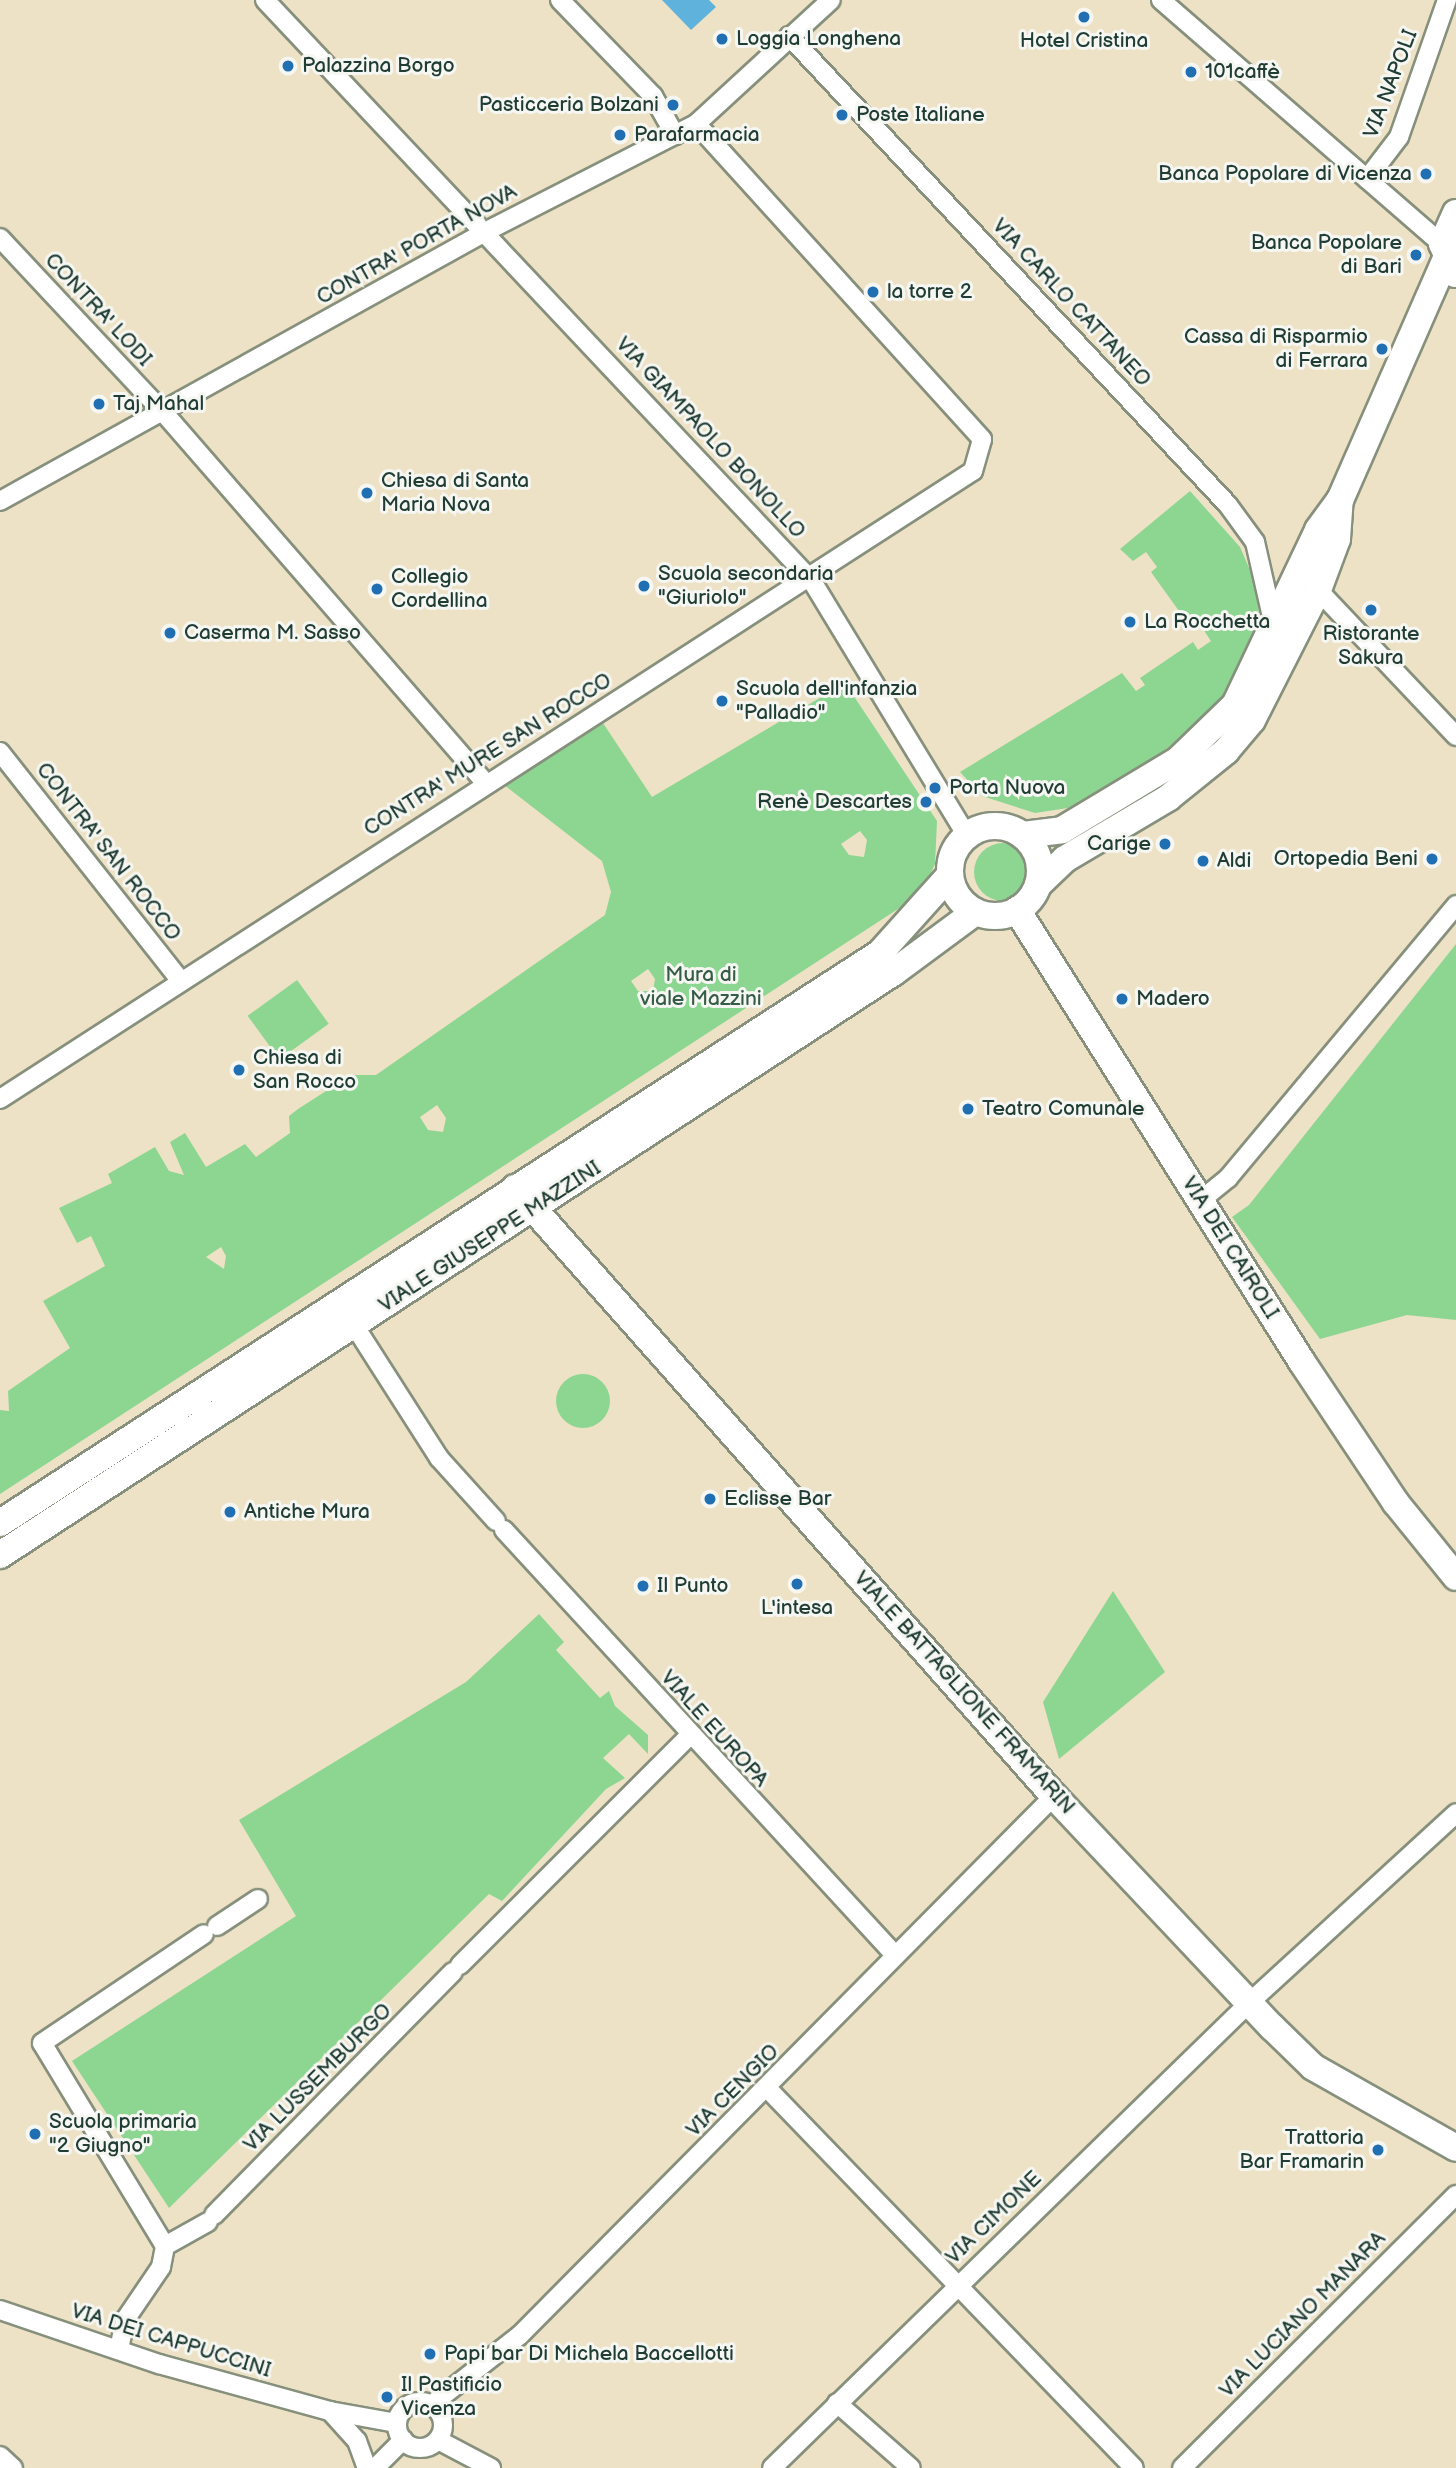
<!DOCTYPE html>
<meta charset="utf-8">
<style>
body{margin:0}
#map{position:relative;width:1456px;height:2468px;overflow:hidden;background:#ede2c5;font-family:"Balsamiq Sans",sans-serif}
div>[style]{position:absolute}
.green>*{inset:0;background:#8cd692;transform-origin:0 0}
.round{border-radius:50%}
.water>*{inset:0;background:#5fb2db}
.roads{filter:drop-shadow(2px 0 #86907c) drop-shadow(-2px 0 #86907c) drop-shadow(0 2px #86907c) drop-shadow(0 -2px #86907c)}
.street>*{height:18px;margin:-9px;padding:0 9px;transform-origin:9px;border-radius:9px;background:#fff}
.street>.ring{margin:-9px;padding:0;box-sizing:content-box;background:none;border:18px solid #fff;border-radius:50%}
.secondary>*{height:26px;margin:-13px;padding:0 13px;transform-origin:13px;border-radius:13px;background:#fff}
.secondary>.ring{margin:-13px;padding:0;box-sizing:content-box;background:none;border:26px solid #fff;border-radius:50%}
.dots>*{width:19px;height:19px;translate:-50% -50%;box-sizing:border-box;border:4px solid #f6f6f2;border-radius:50%}
span{translate:-50% -50%;white-space:nowrap;text-align:center;line-height:1.15;-webkit-text-stroke:6px #f6f6f2;paint-order:stroke}
.poi-label{font-size:21px;color:#1f3d34}
.left{translate:0 -50%;text-align:left}
.right{translate:-100% -50%;text-align:right}
.street-label{font-size:21px;color:#1f3d34}
.park-label{font-size:21px;color:#355c47}
</style>
<div id="map">
<div class="green">
<div style="clip-path:polygon(1190px 491px,1240px 547px,1256px 584px,1260px 623px,1232px 690px,1191px 731px,1130px 775px,1068px 808px,1035px 813px,982px 796px,960px 772px,1122px 673px,1136px 691px,1145px 685px,1140px 678px,1193px 642px,1198px 650px,1211px 641px,1197px 620px,1189px 625px,1151px 572px,1157px 567px,1146px 552px,1133px 561px,1120px 549px)"></div>
<div style="clip-path:polygon(evenodd,845px 683px,937px 821px,935px 864px,921px 894px,0 1494px,0 1410px,9px 1411px,8px 1391px,70px 1348px,43px 1301px,105px 1266px,91px 1236px,77px 1243px,59px 1208px,112px 1183px,108px 1174px,155px 1147px,169px 1171px,184px 1175px,170px 1142px,185px 1133px,206px 1167px,245px 1144px,256px 1157px,290px 1133px,289px 1116px,298px 1109px,351px 1075px,376px 1075px,605px 915px,611px 892px,602px 861px,499px 781px,601px 720px,652px 797px,845px 683px,860px 831px,867px 840px,864px 857px,849px 855px,841px 844px,860px 831px,845px 683px,648px 969px,655px 979px,653px 991px,638px 991px,631px 981px,648px 969px,845px 683px,437px 1105px,446px 1118px,443px 1132px,428px 1130px,420px 1117px,437px 1105px,845px 683px,221px 1247px,226px 1256px,224px 1269px,206px 1257px,221px 1247px)"></div>
<div class="round" style="left:974px;top:843px;width:58px;height:58px"></div>
<div style="clip-path:polygon(1456px 944px,1456px 1320px,1407px 1315px,1320px 1339px,1232px 1217px,1249px 1205px)"></div>
<div style="left:297px;top:980px;width:54px;height:61px;rotate:54deg"></div>
<div class="round" style="left:556px;top:1374px;width:54px;height:54px"></div>
<div style="clip-path:polygon(1113px 1591px,1165px 1672px,1059px 1759px,1043px 1702px)"></div>
<div style="clip-path:polygon(539px 1614px,564px 1642px,556px 1650px,600px 1698px,609px 1691px,615px 1706px,648px 1735px,648px 1754px,629px 1734px,603px 1758px,625px 1778px,606px 1789px,502px 1901px,489px 1894px,169px 2208px,72px 2061px,296px 1916px,239px 1820px,466px 1682px)"></div>
</div>
<div class="water">
<div style="clip-path:polygon(662px 0,709px 0,716px 7px,691px 30px)"></div>
</div>
<div class="roads">
<div class="street">
<div style="left:265px;top:0;width:798px;rotate:46.73deg"></div>
<div style="left:812px;top:581px;width:298px;rotate:58.7deg"></div>
<div style="left:560px;top:0;width:134px;rotate:45.9deg"></div>
<div style="left:653px;top:96px;width:45px;rotate:60.6deg"></div>
<div style="left:1161px;top:0;width:372px;rotate:41deg"></div>
<div style="left:789px;top:36px;width:642px;rotate:46.89deg"></div>
<div style="left:1228px;top:505px;width:46px;rotate:53.9deg"></div>
<div style="left:1255px;top:542px;width:81px;rotate:77.2deg"></div>
<div style="left:1367px;top:179px;width:53px;rotate:-52.7deg"></div>
<div style="left:1399px;top:137px;width:145px;rotate:-70.7deg"></div>
<div style="left:0;top:238px;width:240px;rotate:46.9deg"></div>
<div style="left:164px;top:413px;width:489px;rotate:49deg"></div>
<div style="left:0;top:501px;width:557px;rotate:-29deg"></div>
<div style="left:487px;top:231px;width:235px;rotate:-27.1deg"></div>
<div style="left:696px;top:124px;width:183px;rotate:-42.6deg"></div>
<div style="left:1318px;top:590px;width:201px;rotate:46.6deg"></div>
<div style="left:0;top:752px;width:290px;rotate:51.7deg"></div>
<div style="left:0;top:1099px;width:1158px;rotate:-32.84deg"></div>
<div style="left:973px;top:471px;width:33px;rotate:-74deg"></div>
<div style="left:982px;top:439px;width:425px;rotate:-132.2deg"></div>
<div style="left:1201px;top:1200px;width:35px;rotate:-39deg"></div>
<div style="left:1228px;top:1178px;width:356px;rotate:-50.1deg"></div>
<div style="left:354px;top:1325px;width:158px;rotate:57.4deg"></div>
<div style="left:439px;top:1458px;width:85px;rotate:47.9deg"></div>
<div style="left:504px;top:1530px;width:576px;rotate:47.39deg"></div>
<div style="left:217px;top:1926px;width:49px;rotate:-33.4deg"></div>
<div style="left:460px;top:1965px;width:322px;rotate:-45deg"></div>
<div style="left:767px;top:2088px;width:528px;rotate:46deg"></div>
<div style="left:214px;top:2215px;width:341px;rotate:-45.5deg"></div>
<div style="left:165px;top:2246px;width:49px;rotate:-29.2deg"></div>
<div style="left:0;top:2310px;width:168px;rotate:18.8deg"></div>
<div style="left:159px;top:2364px;width:177px;rotate:15.4deg"></div>
<div style="left:330px;top:2411px;width:68px;rotate:10.2deg"></div>
<div style="left:119px;top:2349px;width:30px;rotate:-78deg"></div>
<div style="left:125px;top:2320px;width:64px;rotate:-55.8deg"></div>
<div style="left:161px;top:2267px;width:21px;rotate:-79deg"></div>
<div style="left:165px;top:2246px;width:237px;rotate:-121.2deg"></div>
<div style="left:42px;top:2043px;width:195px;rotate:-33.9deg"></div>
<div class="ring" style="left:397px;top:2402px;width:28px;height:28px"></div>
<div style="left:837px;top:2403px;width:98px;rotate:41.3deg"></div>
<div style="left:431px;top:2405px;width:113px;rotate:-38.2deg"></div>
<div style="left:520px;top:2335px;width:759px;rotate:-45.27deg"></div>
<div style="left:330px;top:2411px;width:40px;rotate:48deg"></div>
<div style="left:357px;top:2441px;width:29px;rotate:70deg"></div>
<div style="left:438px;top:2440px;width:60px;rotate:27.8deg"></div>
<div style="left:0;top:2456px;width:18px;rotate:43deg"></div>
<div style="left:375px;top:2468px;width:40px;rotate:-45deg"></div>
<div style="left:772px;top:2468px;width:666px;rotate:-44.27deg"></div>
<div style="left:1249px;top:2003px;width:281px;rotate:-42.5deg"></div>
<div style="left:1182px;top:2468px;width:387px;rotate:-44.9deg"></div>
</div>
<div class="secondary">
<div style="left:1455px;top:274px;width:33px;rotate:-113deg"></div>
<div style="left:1442px;top:244px;width:34px;rotate:-66deg"></div>
<div class="ring" style="left:950px;top:826px;width:64px;height:64px"></div>
<div style="left:1023px;top:835px;width:39px;rotate:-7deg"></div>
<div style="left:1062px;top:830px;width:135px;rotate:-31.1deg"></div>
<div style="left:1178px;top:760px;width:79px;rotate:-44deg"></div>
<div style="left:1235px;top:705px;width:194px;rotate:-64.6deg"></div>
<div style="left:1318px;top:530px;width:37px;rotate:-54deg"></div>
<div style="left:1340px;top:500px;width:261px;rotate:-66.3deg"></div>
<div style="left:1038px;top:885px;width:37px;rotate:-44deg"></div>
<div style="left:1065px;top:859px;width:120px;rotate:-30.6deg"></div>
<div style="left:1168px;top:798px;width:75px;rotate:-39deg"></div>
<div style="left:1226px;top:751px;width:40px;rotate:-50deg"></div>
<div style="left:1252px;top:720px;width:146px;rotate:-63.1deg"></div>
<div style="left:1318px;top:590px;width:54px;rotate:-69.6deg"></div>
<div style="left:1337px;top:539px;width:39px;rotate:-86deg"></div>
<div style="left:1017px;top:910px;width:534px;rotate:57.77deg"></div>
<div style="left:1302px;top:1362px;width:169px;rotate:56.3deg"></div>
<div style="left:1396px;top:1503px;width:95px;rotate:51deg"></div>
<div style="left:515px;top:1188px;width:813px;rotate:48.44deg"></div>
<div style="left:1054px;top:1796px;width:318px;rotate:46.7deg"></div>
<div style="left:1272px;top:2027px;width:57px;rotate:44.3deg"></div>
<div style="left:1313px;top:2067px;width:164px;rotate:29.5deg"></div>
<div style="left:0;top:1523px;width:1048px;rotate:-32.93deg"></div>
<div style="left:880px;top:953px;width:103px;rotate:-48.1deg"></div>
<div style="left:0;top:1555px;width:1067px;rotate:-33.11deg"></div>
<div style="left:894px;top:972px;width:101px;rotate:-36.5deg"></div>
</div>
</div>
<div class="dots">
<div style="left:1084px;top:17px;background:#1f6fb2"></div>
<div style="left:722px;top:39px;background:#1f6fb2"></div>
<div style="left:288px;top:66px;background:#1f6fb2"></div>
<div style="left:1191px;top:72px;background:#1f6fb2"></div>
<div style="left:673px;top:105px;background:#1f6fb2"></div>
<div style="left:842px;top:115px;background:#1f6fb2"></div>
<div style="left:620px;top:135px;background:#1f6fb2"></div>
<div style="left:1426px;top:174px;background:#1f6fb2"></div>
<div style="left:1416px;top:255px;background:#1f6fb2"></div>
<div style="left:873px;top:292px;background:#1f6fb2"></div>
<div style="left:1382px;top:349px;background:#1f6fb2"></div>
<div style="left:99px;top:404px;background:#1f6fb2"></div>
<div style="left:367px;top:493px;background:#1f6fb2"></div>
<div style="left:644px;top:586px;background:#1f6fb2"></div>
<div style="left:377px;top:589px;background:#1f6fb2"></div>
<div style="left:1371px;top:610px;background:#1f6fb2"></div>
<div style="left:1130px;top:622px;background:#1f6fb2"></div>
<div style="left:170px;top:633px;background:#1f6fb2"></div>
<div style="left:722px;top:701px;background:#1f6fb2"></div>
<div style="left:935px;top:788px;background:#1f6fb2"></div>
<div style="left:926px;top:802px;background:#1f6fb2"></div>
<div style="left:1165px;top:844px;background:#1f6fb2"></div>
<div style="left:1432px;top:859px;background:#1f6fb2"></div>
<div style="left:1203px;top:861px;background:#1f6fb2"></div>
<div style="left:1122px;top:999px;background:#1f6fb2"></div>
<div style="left:239px;top:1070px;background:#1f6fb2"></div>
<div style="left:968px;top:1109px;background:#1f6fb2"></div>
<div style="left:710px;top:1499px;background:#1f6fb2"></div>
<div style="left:230px;top:1512px;background:#1f6fb2"></div>
<div style="left:797px;top:1584px;background:#1f6fb2"></div>
<div style="left:643px;top:1586px;background:#1f6fb2"></div>
<div style="left:35px;top:2134px;background:#1f6fb2"></div>
<div style="left:1378px;top:2150px;background:#1f6fb2"></div>
<div style="left:430px;top:2354px;background:#1f6fb2"></div>
<div style="left:387px;top:2397px;background:#1f6fb2"></div>
</div>
<div class="poi-label">
<span class="left" style="left:736px;top:39px">Loggia Longhena</span>
<span style="left:1084px;top:41px">Hotel Cristina</span>
<span class="left" style="left:302px;top:66px">Palazzina Borgo</span>
<span class="left" style="left:1205px;top:72px">101caffè</span>
<span class="right" style="left:659px;top:105px">Pasticceria Bolzani</span>
<span class="left" style="left:856px;top:115px">Poste Italiane</span>
<span class="left" style="left:634px;top:135px">Parafarmacia</span>
<span class="right" style="left:1412px;top:174px">Banca Popolare di Vicenza</span>
<span class="right" style="left:1402px;top:255px">Banca Popolare<br>di Bari</span>
<span class="left" style="left:887px;top:292px">la torre 2</span>
<span class="right" style="left:1368px;top:349px">Cassa di Risparmio<br>di Ferrara</span>
<span class="left" style="left:113px;top:404px">Taj Mahal</span>
<span class="left" style="left:381px;top:493px">Chiesa di Santa<br>Maria Nova</span>
<span class="left" style="left:658px;top:586px">Scuola secondaria<br>"Giuriolo"</span>
<span class="left" style="left:391px;top:589px">Collegio<br>Cordellina</span>
<span class="left" style="left:1144px;top:622px">La Rocchetta</span>
<span class="left" style="left:184px;top:633px">Caserma M. Sasso</span>
<span style="left:1371px;top:646px">Ristorante<br>Sakura</span>
<span class="left" style="left:736px;top:701px">Scuola dell'infanzia<br>"Palladio"</span>
<span class="left" style="left:949px;top:788px">Porta Nuova</span>
<span class="right" style="left:912px;top:802px">Renè Descartes</span>
<span class="right" style="left:1151px;top:844px">Carige</span>
<span class="right" style="left:1418px;top:859px">Ortopedia Beni</span>
<span class="left" style="left:1217px;top:861px">Aldi</span>
<span class="left" style="left:1136px;top:999px">Madero</span>
<span class="left" style="left:253px;top:1070px">Chiesa di<br>San Rocco</span>
<span class="left" style="left:982px;top:1109px">Teatro Comunale</span>
<span class="left" style="left:724px;top:1499px">Eclisse Bar</span>
<span class="left" style="left:244px;top:1512px">Antiche Mura</span>
<span class="left" style="left:657px;top:1586px">Il Punto</span>
<span style="left:797px;top:1608px">L'intesa</span>
<span class="left" style="left:49px;top:2134px">Scuola primaria<br>"2 Giugno"</span>
<span class="right" style="left:1364px;top:2150px">Trattoria<br>Bar Framarin</span>
<span class="left" style="left:444px;top:2354px">Papi bar Di Michela Baccellotti</span>
<span class="left" style="left:401px;top:2397px">Il Pastificio<br>Vicenza</span>
</div>
<div class="street-label">
<span style="left:1391px;top:84px;rotate:-69deg">VIA NAPOLI</span>
<span style="left:417px;top:245px;rotate:-29deg">CONTRA' PORTA NOVA</span>
<span style="left:1071px;top:303px;rotate:47deg">VIA CARLO CATTANEO</span>
<span style="left:98px;top:310px;rotate:47deg">CONTRA' LODI</span>
<span style="left:710px;top:438px;rotate:47deg">VIA GIAMPAOLO BONOLLO</span>
<span style="left:488px;top:755px;rotate:-32deg">CONTRA' MURE SAN ROCCO</span>
<span style="left:108px;top:852px;rotate:52deg">CONTRA' SAN ROCCO</span>
<span style="left:490px;top:1237px;rotate:-33deg">VIALE GIUSEPPE MAZZINI</span>
<span style="left:1230px;top:1248px;rotate:58deg">VIA DEI CAIROLI</span>
<span style="left:964px;top:1693px;rotate:48deg">VIALE BATTAGLIONE FRAMARIN</span>
<span style="left:714px;top:1729px;rotate:48deg">VIALE EUROPA</span>
<span style="left:318px;top:2078px;rotate:-45deg">VIA LUSSEMBURGO</span>
<span style="left:733px;top:2091px;rotate:-45deg">VIA CENGIO</span>
<span style="left:994px;top:2218px;rotate:-44deg">VIA CIMONE</span>
<span style="left:1303px;top:2315px;rotate:-45deg">VIA LUCIANO MANARA</span>
<span style="left:171px;top:2341px;rotate:17deg">VIA DEI CAPPUCCINI</span>
</div>
<div class="park-label">
<span style="left:701px;top:987px">Mura di<br>viale Mazzini</span>
</div>
</div>
